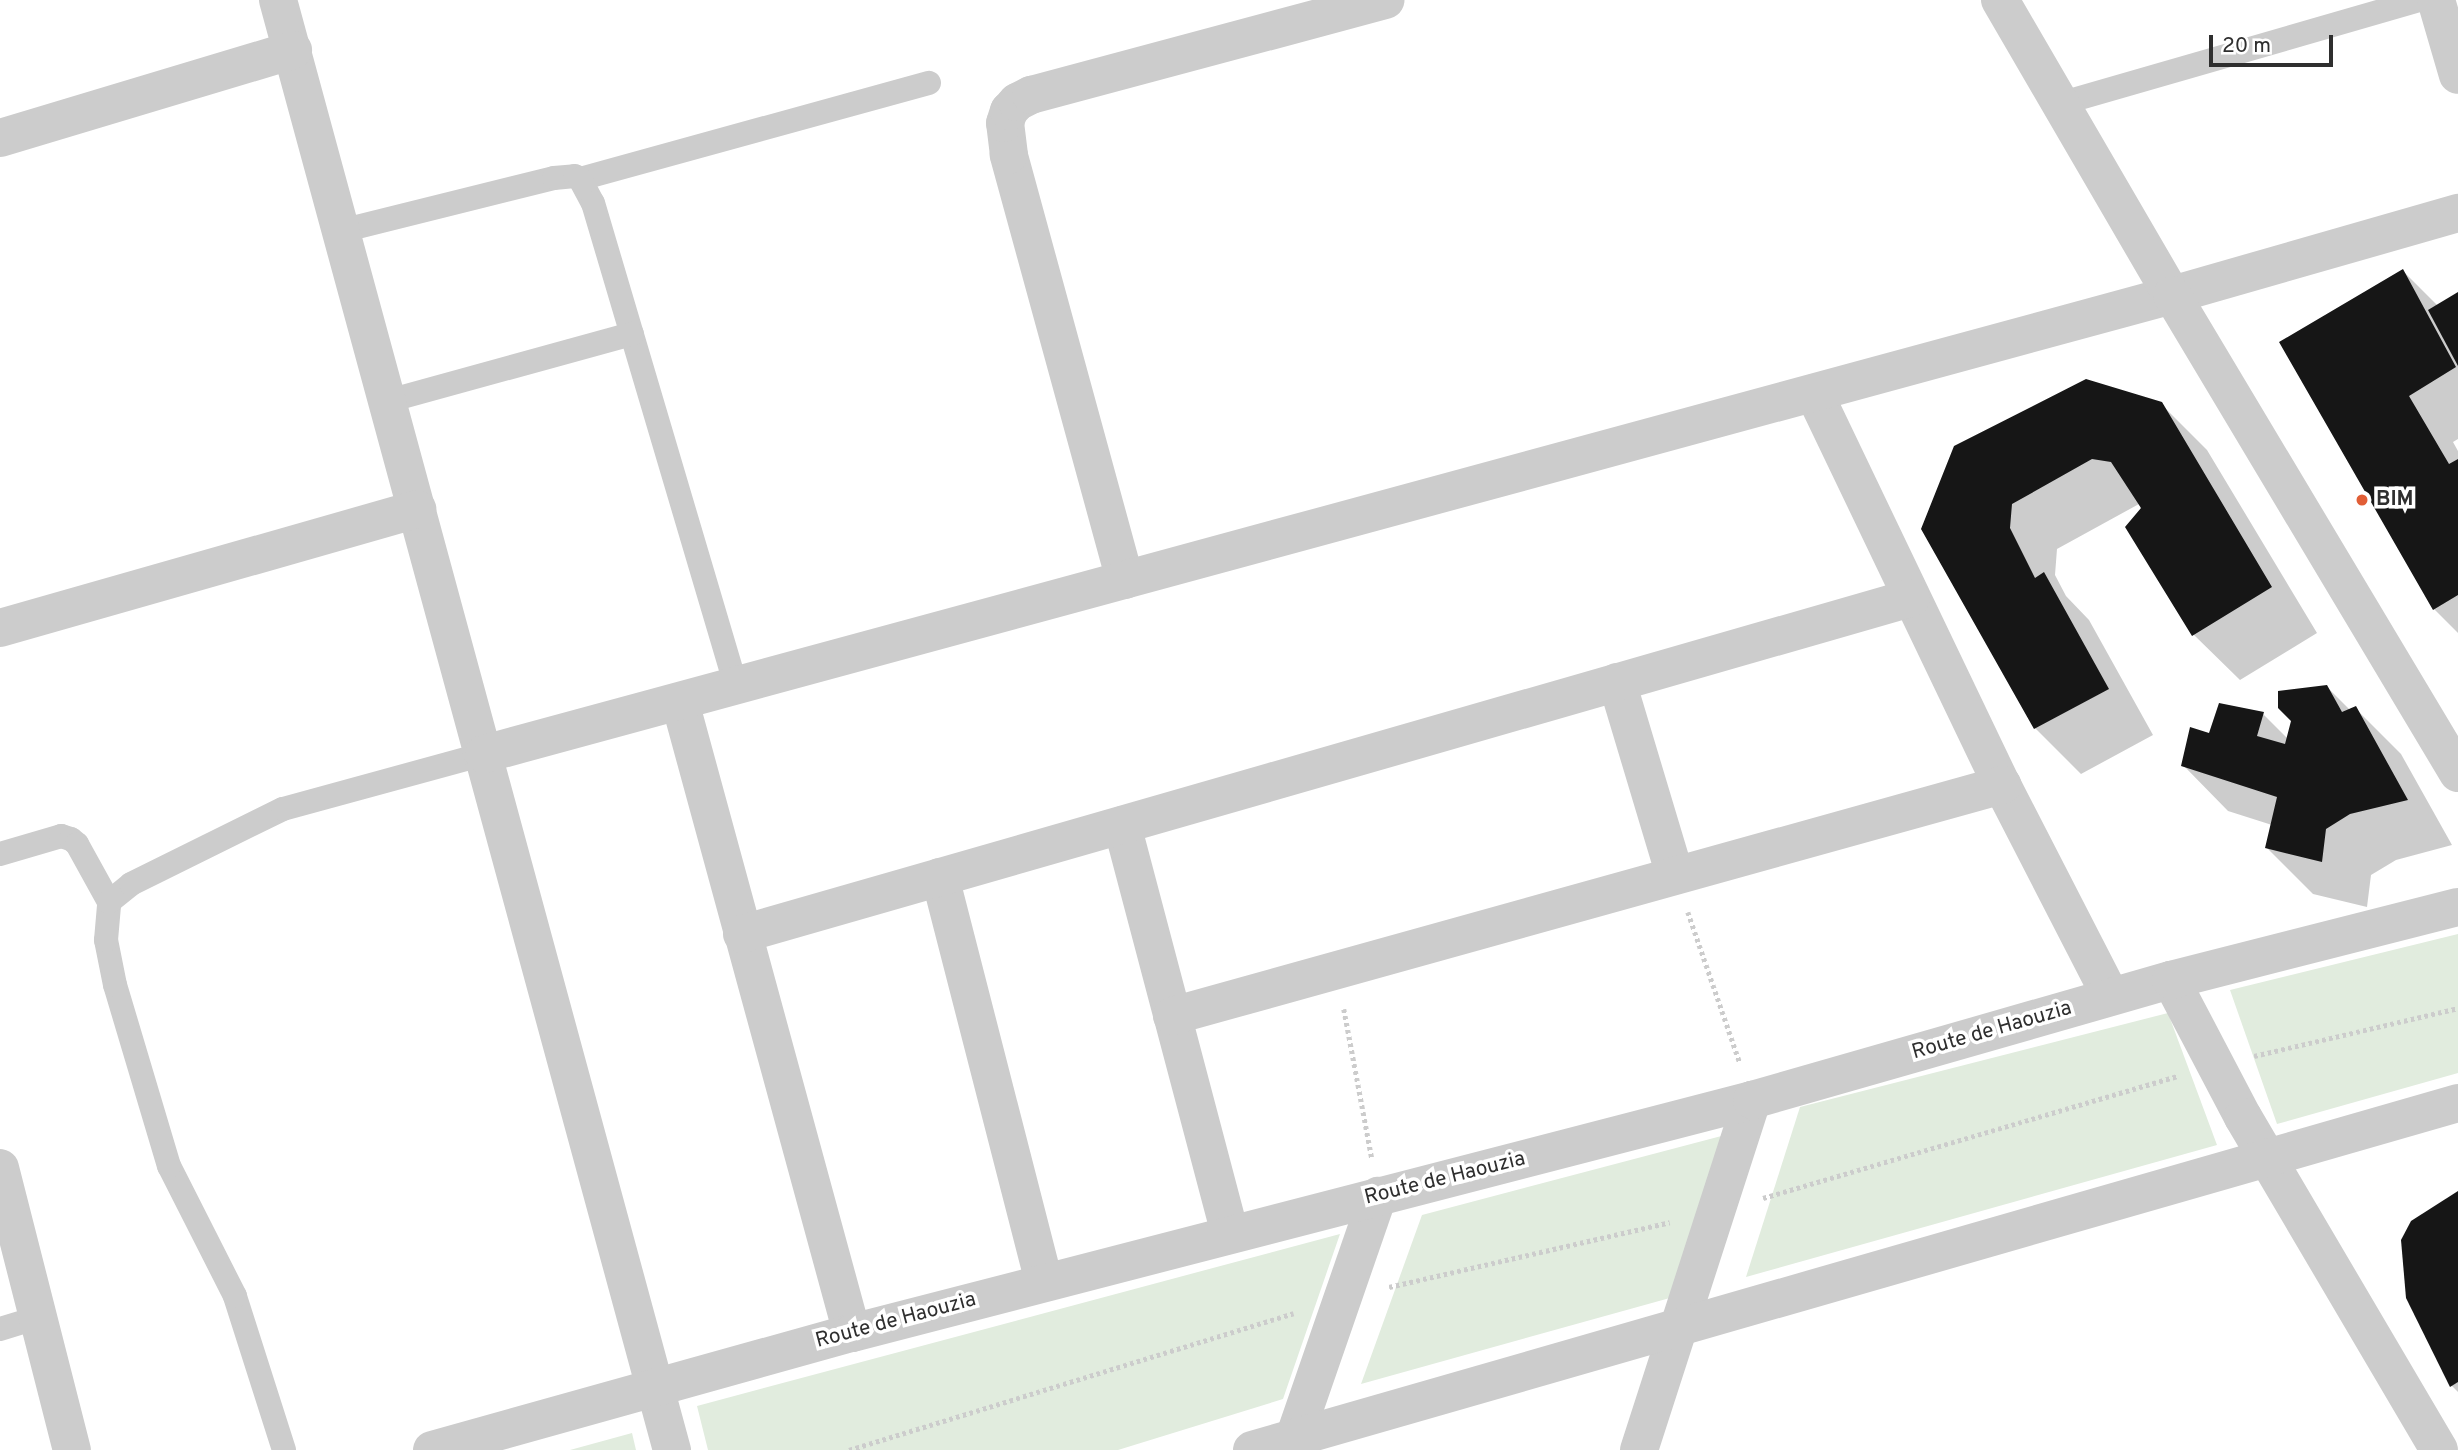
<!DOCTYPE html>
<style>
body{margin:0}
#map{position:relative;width:2458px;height:1450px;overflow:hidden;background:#fff;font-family:Overpass,sans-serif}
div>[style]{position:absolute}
.green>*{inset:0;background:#e1ecde}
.shadow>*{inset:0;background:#0003}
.building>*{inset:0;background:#161616}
.path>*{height:4.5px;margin-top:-2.25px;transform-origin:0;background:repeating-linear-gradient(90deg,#ccc 0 3.5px,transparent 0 7px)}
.service>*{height:24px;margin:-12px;padding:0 12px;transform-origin:12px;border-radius:12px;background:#ccc}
.minor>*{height:38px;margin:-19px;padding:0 19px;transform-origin:19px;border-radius:19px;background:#ccc}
.tertiary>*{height:38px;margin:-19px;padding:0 19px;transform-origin:19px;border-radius:19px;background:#ccc}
.dots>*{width:19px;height:19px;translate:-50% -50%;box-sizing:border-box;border:4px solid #fff;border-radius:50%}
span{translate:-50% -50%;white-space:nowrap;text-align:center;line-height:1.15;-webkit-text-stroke:7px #fff;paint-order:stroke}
.poi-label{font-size:21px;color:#2f2f2f;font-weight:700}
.left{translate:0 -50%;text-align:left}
.street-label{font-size:21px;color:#2f2f2f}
.scale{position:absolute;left:2209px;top:35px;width:124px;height:32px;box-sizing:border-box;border:4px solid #2f2f2f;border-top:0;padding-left:9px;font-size:21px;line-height:24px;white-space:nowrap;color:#2f2f2f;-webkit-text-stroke:5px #fff;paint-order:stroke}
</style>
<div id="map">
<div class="green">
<div style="clip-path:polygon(2458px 934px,2458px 1073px,2277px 1124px,2230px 990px)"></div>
<div style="clip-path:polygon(2168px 1013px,2217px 1145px,1746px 1277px,1800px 1107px)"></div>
<div style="clip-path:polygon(1729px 1134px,1677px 1296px,1361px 1384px,1422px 1215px)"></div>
<div style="clip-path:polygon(1340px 1234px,1283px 1399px,1118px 1450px,708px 1450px,697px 1406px)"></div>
<div style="clip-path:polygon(632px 1433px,636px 1450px,570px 1450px)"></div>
</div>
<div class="shadow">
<div style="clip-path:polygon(2403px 271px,2438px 306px,2458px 294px,2458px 439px,2453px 442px,2458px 451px,2458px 633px,2434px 609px,2281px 343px)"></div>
<div style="clip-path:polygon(2161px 404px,2207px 450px,2317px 633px,2240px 680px,2194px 635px,2139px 504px,2057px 549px,2055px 575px,2066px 596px,2089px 620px,2153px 735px,2081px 774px,2035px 728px,1923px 528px)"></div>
<div style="clip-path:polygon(2327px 687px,2350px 710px,2355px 708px,2401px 754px,2452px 845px,2396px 860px,2371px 875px,2367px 907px,2313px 894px,2267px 848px,2272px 825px,2228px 811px,2183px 765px,2210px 735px,2263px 714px,2288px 739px)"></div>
<div style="clip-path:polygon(2458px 1193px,2458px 1392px,2452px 1386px)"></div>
</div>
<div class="building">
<div style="clip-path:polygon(2403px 269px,2456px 367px,2409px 396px,2449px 464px,2458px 459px,2458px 595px,2433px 610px,2279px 342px)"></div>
<div style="clip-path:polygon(2458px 292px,2458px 366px,2428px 310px)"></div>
<div style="clip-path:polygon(2086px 379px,2162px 402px,2272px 587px,2192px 636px,2125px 527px,2141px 508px,2111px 462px,2092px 459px,2012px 504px,2010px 528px,2035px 578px,2044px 572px,2109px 689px,2034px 729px,1921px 529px,1954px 446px)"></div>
<div style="clip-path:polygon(2327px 685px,2342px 712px,2356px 706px,2408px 800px,2350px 814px,2326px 829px,2322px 862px,2265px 848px,2277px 797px,2181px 766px,2190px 727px,2209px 733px,2219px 703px,2264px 712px,2257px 736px,2285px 744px,2291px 721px,2278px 708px,2278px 691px)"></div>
<div style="clip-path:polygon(2458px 1191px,2458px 1382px,2450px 1387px,2406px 1298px,2401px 1240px,2411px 1221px)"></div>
</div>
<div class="path">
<div style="left:1688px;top:912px;width:160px;rotate:71deg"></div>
<div style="left:1344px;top:1009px;width:152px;rotate:79.4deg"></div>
<div style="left:2254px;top:1056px;width:210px;rotate:-13.2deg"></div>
<div style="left:1763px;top:1198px;width:433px;rotate:-16.4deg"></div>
<div style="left:1389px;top:1287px;width:288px;rotate:-13deg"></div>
<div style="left:849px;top:1450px;width:465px;rotate:-17.1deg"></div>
</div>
<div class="service">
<div style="left:2059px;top:104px;width:375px;rotate:-16.1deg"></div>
<div style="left:580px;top:179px;width:362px;rotate:-15.4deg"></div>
<div style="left:341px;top:231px;width:219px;rotate:-14deg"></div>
<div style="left:554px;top:178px;width:21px;rotate:-5deg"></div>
<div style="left:575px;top:176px;width:6px;rotate:31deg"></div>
<div style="left:580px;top:179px;width:27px;rotate:62deg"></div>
<div style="left:593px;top:203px;width:504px;rotate:73.51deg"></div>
<div style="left:388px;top:401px;width:253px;rotate:-15.4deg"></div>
<div style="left:0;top:854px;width:64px;rotate:-16.4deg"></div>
<div style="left:61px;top:836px;width:10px;rotate:17deg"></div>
<div style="left:71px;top:839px;width:8px;rotate:40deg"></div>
<div style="left:77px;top:844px;width:66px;rotate:61.1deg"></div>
<div style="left:0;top:1329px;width:38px;rotate:-17deg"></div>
<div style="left:284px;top:1450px;width:162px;rotate:-107.7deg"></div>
<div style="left:235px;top:1296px;width:146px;rotate:-116.9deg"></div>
<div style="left:169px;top:1166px;width:189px;rotate:-106.6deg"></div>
<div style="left:115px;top:985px;width:46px;rotate:-101.3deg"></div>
<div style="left:106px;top:940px;width:38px;rotate:-85deg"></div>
<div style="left:109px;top:902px;width:28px;rotate:-39deg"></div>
<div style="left:131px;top:884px;width:169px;rotate:-26.3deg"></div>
<div style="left:283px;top:809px;width:208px;rotate:-15.3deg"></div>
</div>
<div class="minor">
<div style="left:278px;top:0;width:1503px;rotate:74.8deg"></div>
<div style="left:2436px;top:0;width:78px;rotate:73.7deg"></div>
<div style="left:0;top:138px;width:306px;rotate:-16.7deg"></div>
<div style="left:1814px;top:393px;width:435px;rotate:64.4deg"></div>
<div style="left:2002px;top:785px;width:238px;rotate:62.8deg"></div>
<div style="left:1125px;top:580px;width:441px;rotate:-105.3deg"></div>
<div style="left:1009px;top:155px;width:32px;rotate:-97deg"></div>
<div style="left:1005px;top:123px;width:13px;rotate:-72deg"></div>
<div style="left:1009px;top:111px;width:12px;rotate:-48deg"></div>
<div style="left:1017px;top:102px;width:16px;rotate:-27deg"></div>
<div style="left:1031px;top:95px;width:367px;rotate:-15deg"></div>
<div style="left:0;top:628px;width:434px;rotate:-15.9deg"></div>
<div style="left:1617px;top:682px;width:202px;rotate:73.3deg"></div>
<div style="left:680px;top:702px;width:654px;rotate:74.75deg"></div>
<div style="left:484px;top:754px;width:1749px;rotate:-15.21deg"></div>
<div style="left:2172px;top:295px;width:298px;rotate:-16deg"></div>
<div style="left:1122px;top:825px;width:422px;rotate:75.2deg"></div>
<div style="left:940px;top:877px;width:418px;rotate:75.6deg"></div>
<div style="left:742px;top:934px;width:1216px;rotate:-16.04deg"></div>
<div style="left:2171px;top:980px;width:155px;rotate:62.3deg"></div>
<div style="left:2243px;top:1117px;width:386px;rotate:59.5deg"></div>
<div style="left:1172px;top:1016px;width:862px;rotate:-15.55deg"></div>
<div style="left:0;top:1168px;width:291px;rotate:75.7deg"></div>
<div style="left:1290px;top:1450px;width:269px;rotate:-70.9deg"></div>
<div style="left:1639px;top:1450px;width:368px;rotate:-72.1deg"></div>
</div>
<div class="tertiary">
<div style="left:2000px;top:0;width:341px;rotate:59.8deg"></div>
<div style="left:2172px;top:295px;width:557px;rotate:59.11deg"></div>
<div style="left:432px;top:1450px;width:436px;rotate:-15.6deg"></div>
<div style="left:852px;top:1333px;width:930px;rotate:-14.51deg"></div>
<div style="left:1752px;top:1100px;width:436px;rotate:-16deg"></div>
<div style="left:2171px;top:980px;width:296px;rotate:-14.3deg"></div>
<div style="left:1252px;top:1450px;width:1255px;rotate:-16.05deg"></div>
</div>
<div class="dots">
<div style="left:2362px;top:500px;background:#e15e36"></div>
</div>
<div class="poi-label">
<span class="left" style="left:2376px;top:500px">BIM</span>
</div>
<div class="street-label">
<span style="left:1992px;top:1031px;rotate:-16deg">Route de Haouzia</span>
<span style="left:1445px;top:1179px;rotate:-14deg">Route de Haouzia</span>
<span style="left:896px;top:1321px;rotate:-15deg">Route de Haouzia</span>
</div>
<div class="scale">20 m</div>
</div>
